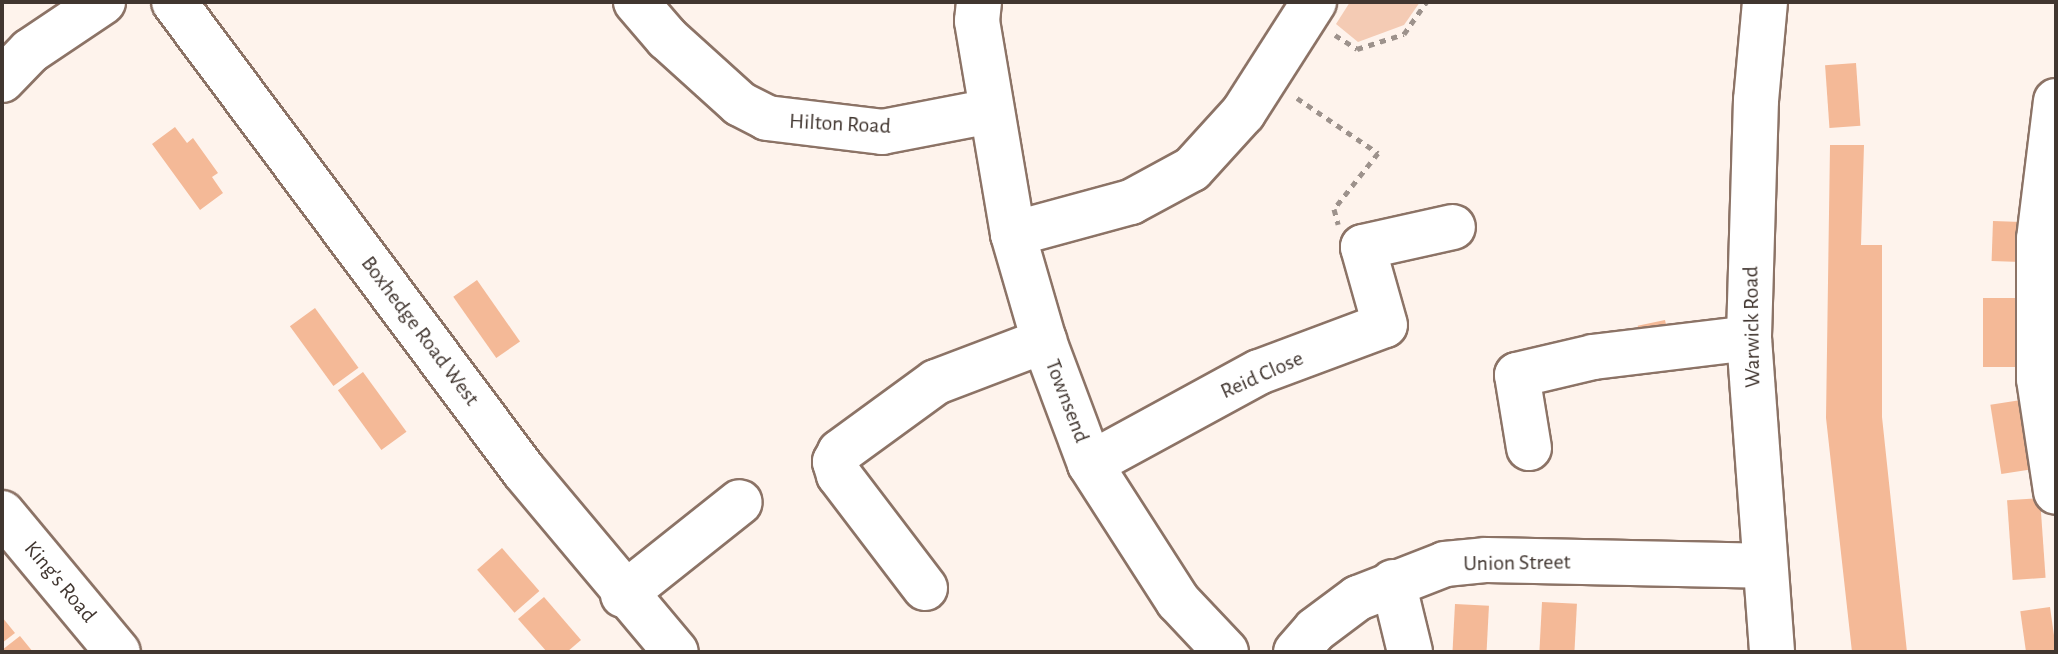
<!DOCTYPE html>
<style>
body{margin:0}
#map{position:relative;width:2058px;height:654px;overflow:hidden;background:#fef3ec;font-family:"Alegreya Sans",sans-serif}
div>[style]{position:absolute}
.green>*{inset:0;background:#f4cbb4}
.building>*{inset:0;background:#f4b997;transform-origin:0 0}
.path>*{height:5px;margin-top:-2.5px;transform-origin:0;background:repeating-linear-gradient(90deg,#9d928c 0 6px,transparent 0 12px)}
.roads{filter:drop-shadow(2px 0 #8c7366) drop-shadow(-2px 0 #8c7366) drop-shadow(0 2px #8c7366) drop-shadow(0 -2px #8c7366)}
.minor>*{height:44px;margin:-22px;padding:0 22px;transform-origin:22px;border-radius:22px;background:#fff}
.major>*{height:44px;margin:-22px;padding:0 22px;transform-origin:22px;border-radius:22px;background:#fff}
span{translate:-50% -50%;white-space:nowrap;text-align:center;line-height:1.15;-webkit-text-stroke:8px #fff;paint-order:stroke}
.street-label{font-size:22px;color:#413630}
.frame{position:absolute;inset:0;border:4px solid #413630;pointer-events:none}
</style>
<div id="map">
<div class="green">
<div style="clip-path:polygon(1350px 2px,1420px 2px,1404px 25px,1358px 42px,1336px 24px)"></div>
</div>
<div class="building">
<div style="left:1856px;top:63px;width:63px;height:31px;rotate:86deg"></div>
<div style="clip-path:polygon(175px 127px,187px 143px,193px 138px,218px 173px,212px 177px,223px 193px,200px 210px,152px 144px)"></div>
<div style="clip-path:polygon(1830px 145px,1864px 145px,1861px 245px,1882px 245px,1882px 417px,1907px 652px,1852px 652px,1826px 418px)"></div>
<div style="left:1993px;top:221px;width:29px;height:40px;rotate:2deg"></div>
<div style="left:477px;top:280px;width:75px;height:29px;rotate:55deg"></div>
<div style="left:1983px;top:298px;width:32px;height:69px"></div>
<div style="left:315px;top:308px;width:74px;height:31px;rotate:54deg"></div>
<div style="left:1665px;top:320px;width:19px;height:28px;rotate:78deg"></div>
<div style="left:363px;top:372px;width:74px;height:31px;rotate:54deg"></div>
<div style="left:2021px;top:400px;width:70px;height:31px;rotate:81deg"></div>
<div style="left:2040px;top:498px;width:80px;height:33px;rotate:86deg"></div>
<div style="left:502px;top:548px;width:57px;height:33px;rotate:49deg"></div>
<div style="clip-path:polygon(544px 597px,581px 640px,567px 652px,547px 652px,518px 619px)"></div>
<div style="left:1542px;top:602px;width:35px;height:50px;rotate:3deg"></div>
<div style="left:1455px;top:604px;width:34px;height:48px;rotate:3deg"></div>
<div style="left:2050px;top:607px;width:45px;height:30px;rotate:82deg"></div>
<div style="clip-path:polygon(2px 617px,15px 633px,2px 643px)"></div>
<div style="clip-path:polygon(20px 636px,33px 652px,2px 652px,2px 650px)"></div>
</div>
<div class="path">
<div style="left:1335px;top:35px;width:26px;rotate:32deg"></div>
<div style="left:1357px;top:49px;width:49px;rotate:-17.7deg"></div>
<div style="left:1404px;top:34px;width:39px;rotate:-55deg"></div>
<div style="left:1297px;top:98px;width:98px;rotate:34.2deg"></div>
<div style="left:1378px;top:153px;width:71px;rotate:128.2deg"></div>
<div style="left:1334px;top:209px;width:16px;rotate:75deg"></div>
</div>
<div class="roads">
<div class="minor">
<div style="left:174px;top:2px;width:585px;rotate:53.27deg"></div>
<div style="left:524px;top:471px;width:236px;rotate:50deg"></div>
<div style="left:636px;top:2px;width:48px;rotate:49.3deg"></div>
<div style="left:667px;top:38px;width:98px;rotate:42.1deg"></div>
<div style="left:740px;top:104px;width:30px;rotate:27deg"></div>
<div style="left:767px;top:118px;width:116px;rotate:6.9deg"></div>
<div style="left:882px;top:132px;width:111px;rotate:-10.9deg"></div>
<div style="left:979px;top:2px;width:19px;rotate:96deg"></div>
<div style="left:977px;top:21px;width:216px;rotate:80.4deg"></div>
<div style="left:1013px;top:234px;width:111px;rotate:73.8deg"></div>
<div style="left:1044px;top:341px;width:131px;rotate:69.5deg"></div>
<div style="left:1090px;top:464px;width:163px;rotate:57.3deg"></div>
<div style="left:1178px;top:601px;width:70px;rotate:46.7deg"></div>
<div style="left:2px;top:80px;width:40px;rotate:-46deg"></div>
<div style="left:30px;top:51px;width:88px;rotate:-33.9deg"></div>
<div style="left:2056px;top:101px;width:139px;rotate:97deg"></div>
<div style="left:2039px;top:239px;width:140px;rotate:90deg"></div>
<div style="left:2039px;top:379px;width:114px;rotate:81.4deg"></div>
<div style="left:1013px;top:234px;width:122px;rotate:-15.2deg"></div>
<div style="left:1131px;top:202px;width:69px;rotate:-28.4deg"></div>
<div style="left:1192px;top:169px;width:76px;rotate:-47.7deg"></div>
<div style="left:1243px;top:113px;width:132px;rotate:-57.4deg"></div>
<div style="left:1529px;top:448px;width:74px;rotate:-99.3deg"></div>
<div style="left:1517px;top:375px;width:78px;rotate:-13.3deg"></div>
<div style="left:1593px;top:357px;width:157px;rotate:-6.9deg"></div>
<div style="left:1090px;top:464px;width:192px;rotate:-28.6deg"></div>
<div style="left:1259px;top:372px;width:134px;rotate:-20.5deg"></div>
<div style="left:1385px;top:325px;width:81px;rotate:-105.8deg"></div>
<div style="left:1363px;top:247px;width:92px;rotate:-12.5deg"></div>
<div style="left:2px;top:513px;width:181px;rotate:50.2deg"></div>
<div style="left:1393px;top:582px;width:72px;rotate:76.3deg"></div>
<div style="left:925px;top:588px;width:142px;rotate:-127.3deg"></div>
<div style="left:839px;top:475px;width:14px;rotate:-107deg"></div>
<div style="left:835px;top:462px;width:11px;rotate:-63deg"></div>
<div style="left:840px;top:452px;width:119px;rotate:-36.1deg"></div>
<div style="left:936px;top:382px;width:116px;rotate:-20.8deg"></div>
<div style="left:623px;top:595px;width:149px;rotate:-38.5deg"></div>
<div style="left:1296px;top:652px;width:29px;rotate:-49deg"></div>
<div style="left:1315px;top:630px;width:54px;rotate:-36.7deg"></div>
<div style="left:1358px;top:598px;width:93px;rotate:-21.3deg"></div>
<div style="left:1445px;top:564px;width:40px;rotate:-5.7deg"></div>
<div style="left:1485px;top:560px;width:279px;rotate:1.2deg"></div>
</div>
<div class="major">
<div style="left:1765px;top:2px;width:98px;rotate:95.2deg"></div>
<div style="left:1756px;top:100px;width:238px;rotate:91.7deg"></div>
<div style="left:1749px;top:338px;width:315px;rotate:85.8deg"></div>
</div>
</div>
<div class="street-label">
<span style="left:840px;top:124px;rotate:3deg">Hilton Road</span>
<span style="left:1752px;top:327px;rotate:-91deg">Warwick Road</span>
<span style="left:420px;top:331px;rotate:53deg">Boxhedge Road West</span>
<span style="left:1262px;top:375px;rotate:-24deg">Reid Close</span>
<span style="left:1067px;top:401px;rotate:69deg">Townsend</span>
<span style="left:1517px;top:563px;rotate:-1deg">Union Street</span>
<span style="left:60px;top:582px;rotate:50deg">King's Road</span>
</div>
<div class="frame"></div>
</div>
